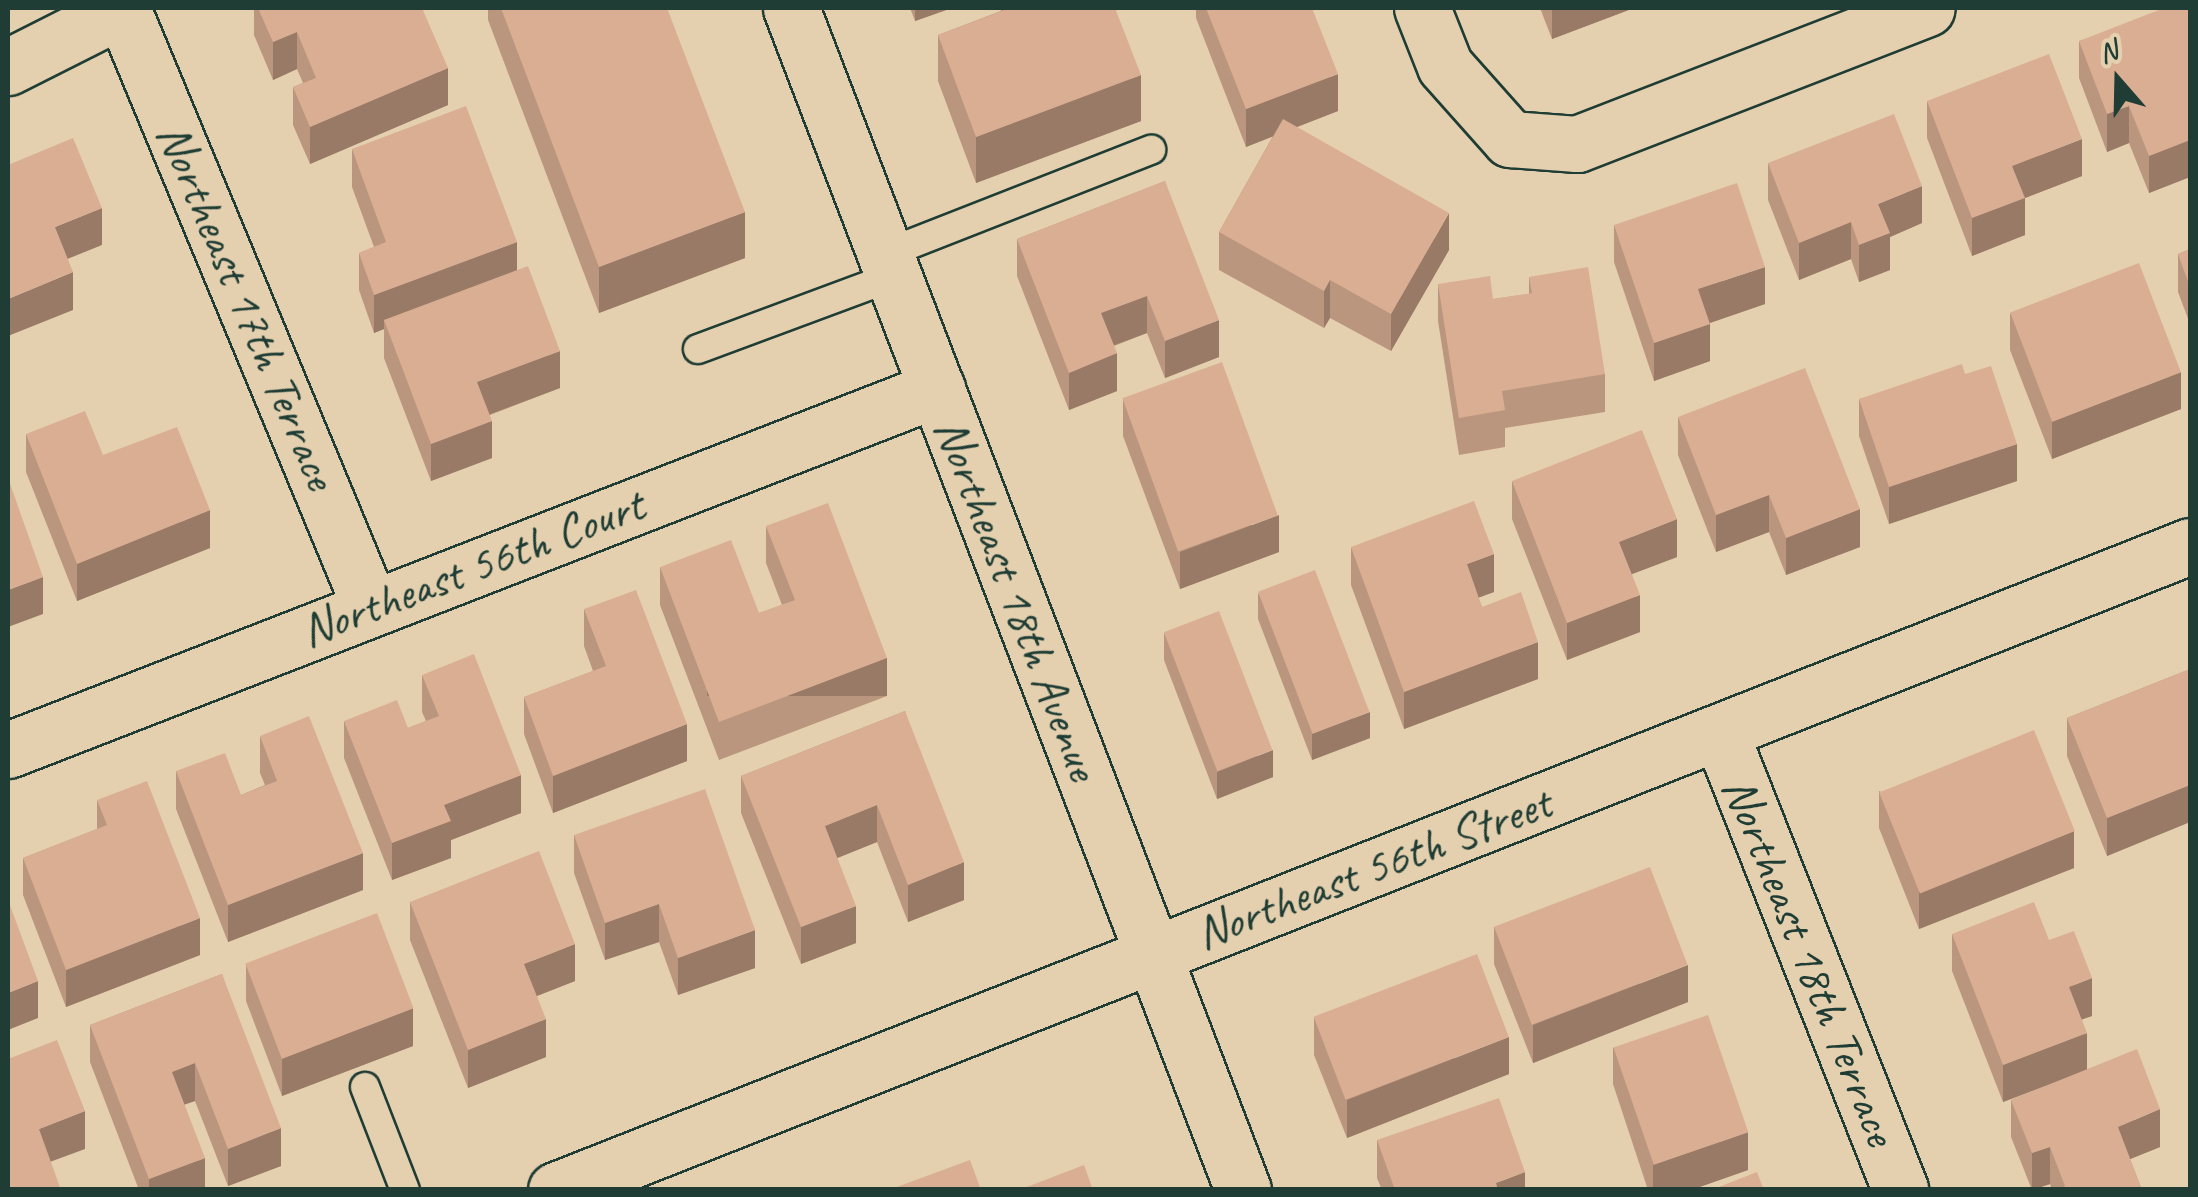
<!DOCTYPE html>
<style>
body{margin:0}
#map{position:relative;width:2198px;height:1197px;overflow:hidden;background:#e4d0af;font-family:Caveat,sans-serif}
div>[style]{position:absolute}
.roads{filter:drop-shadow(2px 0 #1f3d34) drop-shadow(-2px 0 #1f3d34) drop-shadow(0 2px #1f3d34) drop-shadow(0 -2px #1f3d34)}
.lane>*{height:28px;margin:-14px;padding:0 14px;transform-origin:14px;border-radius:14px;background:#e4d0af}
.street>*{height:55px;margin:-27.5px;padding:0 27.5px;transform-origin:27.5px;border-radius:27.5px;background:#e4d0af}
.secondary>*{height:55px;margin:-27.5px;padding:0 27.5px;transform-origin:27.5px;border-radius:27.5px;background:#e4d0af}
.wall>*{inset:0;background:#bb967e}
.shaded-wall>*{inset:0;background:#997a67;transform-origin:0 0}
.building>*{inset:0;background:#daae93;transform-origin:0 0}
span{translate:-50% -50%;white-space:nowrap;text-align:center;line-height:1.15;-webkit-text-stroke:8px #e4d0af;paint-order:stroke}
.street-label{font-size:48px;color:#1f3d34}
.frame{position:absolute;inset:0;border:10px solid #1f3d34;pointer-events:none}
.north{position:absolute;left:2068px;top:30px;width:100px;height:100px;-webkit-text-stroke:8px #e4d0af;paint-order:stroke;rotate:340deg;font-size:28px;font-weight:700;line-height:40px;text-align:center;color:#1f3d34}
.north::after{content:'';display:block;margin:auto;width:35px;height:45px;background:#1f3d34;clip-path:polygon(50% 0,100% 100%,50% 72%,0 100%)}
</style>
<div id="map">
<div class="roads">
<div class="lane">
<div style="left:885px;top:254px;width:286px;rotate:-21.4deg"></div>
<div style="left:698px;top:349px;width:209px;rotate:-20.4deg"></div>
<div style="left:365px;top:1087px;width:110px;rotate:68.8deg"></div>
</div>
<div class="street">
<div style="left:122px;top:8px;width:647px;rotate:67.48deg"></div>
<div style="left:1422px;top:8px;width:62px;rotate:68.4deg"></div>
<div style="left:1445px;top:66px;width:98px;rotate:48.3deg"></div>
<div style="left:1510px;top:139px;width:67px;rotate:4.3deg"></div>
<div style="left:1577px;top:144px;width:375px;rotate:-21.2deg"></div>
<div style="left:8px;top:67px;width:129px;rotate:-26.8deg"></div>
<div style="left:1720px;top:732px;width:492px;rotate:68.5deg"></div>
<div style="left:8px;top:750px;width:997px;rotate:-21.24deg"></div>
</div>
<div class="secondary">
<div style="left:791px;top:8px;width:1265px;rotate:69.07deg"></div>
<div style="left:556px;top:1190px;width:1756px;rotate:-21.51deg"></div>
</div>
</div>
<div class="wall">
<div style="clip-path:polygon(254px 8px,422px 8px,448px 105px,310px 164px,293px 125px,293px 87px,303px 83px,297px 69px,273px 80px,254px 35px)"></div>
<div style="clip-path:polygon(488px 8px,667px 8px,745px 258px,599px 313px,488px 20px)"></div>
<div style="clip-path:polygon(910px 8px,952px 8px,915px 21px)"></div>
<div style="clip-path:polygon(1000px 8px,1115px 8px,1141px 121px,976px 183px,938px 81px,938px 35px,1001px 11px)"></div>
<div style="clip-path:polygon(1196px 8px,1312px 8px,1338px 111px,1296px 127px,1449px 250px,1391px 351px,1330px 318px,1324px 328px,1219px 270px,1219px 232px,1273px 136px,1246px 147px,1196px 18px)"></div>
<div style="clip-path:polygon(1540px 8px,1634px 8px,1552px 39px)"></div>
<div style="clip-path:polygon(2190px 8px,2190px 177px,2149px 193px,2129px 143px,2107px 152px,2079px 78px,2079px 41px)"></div>
<div style="clip-path:polygon(1927px 101px,2082px 176px,2025px 198px,2025px 235px,1972px 256px,1927px 138px)"></div>
<div style="clip-path:polygon(352px 149px,517px 270px,560px 388px,490px 415px,492px 458px,431px 481px,384px 358px,384px 329px,374px 333px,359px 290px,359px 253px,374px 247px,352px 187px)"></div>
<div style="clip-path:polygon(1768px 163px,1922px 223px,1890px 237px,1890px 270px,1859px 282px,1851px 259px,1799px 280px,1768px 200px)"></div>
<div style="clip-path:polygon(1165px 181px,1219px 357px,1165px 378px,1147px 333px,1114px 346px,1117px 391px,1069px 410px,1017px 276px,1017px 239px)"></div>
<div style="clip-path:polygon(1614px 225px,1765px 304px,1710px 323px,1710px 361px,1654px 381px,1614px 262px)"></div>
<div style="clip-path:polygon(2190px 249px,2190px 324px,2178px 292px,2178px 254px)"></div>
<div style="clip-path:polygon(1529px 277px,1605px 374px,1605px 412px,1505px 428px,1505px 447px,1459px 455px,1438px 321px,1438px 284px,1493px 299px,1529px 294px)"></div>
<div style="clip-path:polygon(2010px 313px,2181px 409px,2052px 459px,2010px 350px)"></div>
<div style="clip-path:polygon(1965px 374px,2017px 481px,1889px 524px,1859px 436px,1859px 399px)"></div>
<div style="clip-path:polygon(1123px 399px,1279px 552px,1180px 589px,1123px 436px)"></div>
<div style="clip-path:polygon(1678px 417px,1860px 547px,1786px 575px,1769px 532px,1716px 552px,1678px 455px)"></div>
<div style="clip-path:polygon(26px 434px,103px 455px,210px 548px,77px 601px,26px 472px)"></div>
<div style="clip-path:polygon(1512px 481px,1677px 557px,1632px 574px,1640px 632px,1567px 660px,1512px 519px)"></div>
<div style="clip-path:polygon(766px 526px,887px 696px,719px 760px,660px 605px,660px 567px,759px 613px,782px 605px,766px 563px)"></div>
<div style="clip-path:polygon(1351px 547px,1494px 592px,1478px 597px,1482px 607px,1538px 679px,1404px 729px,1351px 585px)"></div>
<div style="clip-path:polygon(1258px 593px,1370px 738px,1312px 760px,1258px 619px)"></div>
<div style="clip-path:polygon(584px 609px,687px 761px,553px 813px,524px 734px,524px 697px,593px 671px,584px 646px)"></div>
<div style="clip-path:polygon(1164px 633px,1273px 777px,1217px 799px,1164px 660px)"></div>
<div style="clip-path:polygon(2190px 669px,2190px 822px,2107px 856px,2067px 756px,2067px 718px)"></div>
<div style="clip-path:polygon(422px 675px,521px 813px,451px 840px,451px 858px,392px 880px,344px 758px,344px 721px,408px 728px,426px 721px,422px 712px)"></div>
<div style="clip-path:polygon(905px 711px,964px 900px,908px 922px,877px 842px,837px 858px,856px 943px,801px 964px,741px 813px,741px 776px)"></div>
<div style="clip-path:polygon(260px 736px,363px 890px,228px 942px,176px 809px,176px 771px,241px 795px,265px 785px,260px 773px)"></div>
<div style="clip-path:polygon(1879px 791px,2074px 868px,1919px 929px,1879px 828px)"></div>
<div style="clip-path:polygon(97px 800px,200px 955px,66px 1007px,23px 895px,23px 858px,97px 829px)"></div>
<div style="clip-path:polygon(574px 835px,755px 968px,678px 995px,659px 942px,605px 960px,574px 873px)"></div>
<div style="clip-path:polygon(410px 902px,575px 981px,537px 996px,546px 1057px,468px 1088px,410px 940px)"></div>
<div style="clip-path:polygon(1494px 927px,1688px 1002px,1533px 1063px,1494px 964px)"></div>
<div style="clip-path:polygon(1952px 934px,2049px 940px,2092px 1016px,2082px 1019px,2087px 1069px,2160px 1147px,2130px 1159px,2142px 1190px,2052px 1190px,2050px 1184px,2032px 1190px,2011px 1137px,2011px 1100px,2061px 1080px,2003px 1102px,1952px 971px)"></div>
<div style="clip-path:polygon(246px 964px,413px 1046px,282px 1096px,246px 1001px)"></div>
<div style="clip-path:polygon(222px 974px,281px 1166px,228px 1186px,195px 1101px,184px 1104px,205px 1190px,139px 1190px,90px 1062px,90px 1025px)"></div>
<div style="clip-path:polygon(1314px 1018px,1509px 1074px,1347px 1138px,1314px 1055px)"></div>
<div style="clip-path:polygon(1613px 1047px,1748px 1170px,1691px 1190px,1648px 1190px,1613px 1084px)"></div>
<div style="clip-path:polygon(1377px 1140px,1525px 1190px,1382px 1190px,1377px 1178px)"></div>
</div>
<div class="shaded-wall">
<div style="clip-path:polygon(915px 8px,952px 8px,915px 21px)"></div>
<div style="clip-path:polygon(1552px 8px,1634px 8px,1552px 39px)"></div>
<div style="clip-path:polygon(297px 32px,297px 69px,273px 80px,273px 42px)"></div>
<div style="clip-path:polygon(448px 68px,448px 105px,310px 164px,310px 127px)"></div>
<div style="clip-path:polygon(1338px 74px,1338px 111px,1246px 147px,1246px 109px)"></div>
<div style="clip-path:polygon(1141px 75px,1141px 121px,976px 183px,976px 137px)"></div>
<div style="clip-path:polygon(2129px 106px,2129px 143px,2107px 152px,2107px 114px)"></div>
<div style="clip-path:polygon(2082px 139px,2082px 176px,2025px 198px,2025px 235px,1972px 256px,1972px 218px,2012px 166px)"></div>
<div style="clip-path:polygon(2190px 140px,2190px 177px,2149px 193px,2149px 156px)"></div>
<div style="clip-path:polygon(1922px 186px,1922px 223px,1890px 237px,1890px 270px,1859px 282px,1859px 245px,1878px 204px)"></div>
<div style="clip-path:polygon(102px 208px,102px 245px,55px 264px,55px 227px)"></div>
<div style="clip-path:polygon(745px 212px,745px 258px,599px 313px,599px 267px)"></div>
<div style="clip-path:polygon(1449px 213px,1449px 250px,1391px 351px,1391px 314px)"></div>
<div style="clip-path:polygon(1851px 222px,1851px 259px,1799px 280px,1799px 243px)"></div>
<div style="clip-path:polygon(517px 242px,517px 279px,384px 320px,384px 329px,374px 333px,374px 295px)"></div>
<div style="clip-path:polygon(1765px 267px,1765px 304px,1698px 327px,1698px 289px)"></div>
<div style="clip-path:polygon(73px 272px,73px 310px,8px 336px,8px 299px)"></div>
<div style="clip-path:polygon(1330px 280px,1330px 318px,1324px 328px,1324px 291px)"></div>
<div style="clip-path:polygon(1147px 296px,1147px 333px,1101px 350px,1101px 313px)"></div>
<div style="clip-path:polygon(1219px 320px,1219px 357px,1165px 378px,1165px 341px)"></div>
<div style="clip-path:polygon(1710px 324px,1710px 361px,1654px 381px,1654px 343px)"></div>
<div style="clip-path:polygon(560px 351px,560px 388px,477px 419px,477px 382px)"></div>
<div style="clip-path:polygon(1117px 353px,1117px 391px,1069px 410px,1069px 373px)"></div>
<div style="clip-path:polygon(2181px 372px,2181px 409px,2052px 459px,2052px 422px)"></div>
<div style="clip-path:polygon(492px 421px,492px 458px,431px 481px,431px 444px)"></div>
<div style="clip-path:polygon(2017px 444px,2017px 481px,1889px 524px,1889px 487px)"></div>
<div style="clip-path:polygon(1769px 495px,1769px 532px,1716px 552px,1716px 515px)"></div>
<div style="clip-path:polygon(1860px 509px,1860px 547px,1786px 575px,1786px 538px)"></div>
<div style="clip-path:polygon(210px 510px,210px 548px,77px 601px,77px 564px)"></div>
<div style="clip-path:polygon(1279px 515px,1279px 552px,1180px 589px,1180px 552px)"></div>
<div style="clip-path:polygon(1677px 519px,1677px 557px,1619px 579px,1619px 542px)"></div>
<div style="clip-path:polygon(1494px 554px,1494px 592px,1467px 602px,1467px 564px)"></div>
<div style="clip-path:polygon(43px 577px,43px 614px,8px 627px,8px 590px)"></div>
<div style="clip-path:polygon(1640px 595px,1640px 632px,1567px 660px,1567px 623px)"></div>
<div style="clip-path:polygon(1538px 642px,1538px 679px,1404px 729px,1404px 692px)"></div>
<div style="left:887px;top:658px;width:38px;height:180px;rotate:90deg"></div>
<div style="clip-path:polygon(1370px 712px,1370px 738px,1312px 760px,1312px 734px)"></div>
<div style="clip-path:polygon(687px 724px,687px 761px,553px 813px,553px 776px)"></div>
<div style="clip-path:polygon(1273px 750px,1273px 777px,1217px 799px,1217px 772px)"></div>
<div style="clip-path:polygon(521px 775px,521px 813px,451px 840px,451px 858px,392px 880px,392px 843px,444px 805px)"></div>
<div style="clip-path:polygon(2190px 785px,2190px 822px,2107px 856px,2107px 818px)"></div>
<div style="clip-path:polygon(877px 805px,877px 842px,825px 863px,825px 826px)"></div>
<div style="clip-path:polygon(2074px 831px,2074px 868px,1919px 929px,1919px 892px)"></div>
<div style="clip-path:polygon(363px 853px,363px 890px,228px 942px,228px 905px)"></div>
<div style="clip-path:polygon(964px 862px,964px 900px,908px 922px,908px 885px)"></div>
<div style="clip-path:polygon(659px 904px,659px 942px,605px 960px,605px 923px)"></div>
<div style="clip-path:polygon(856px 906px,856px 943px,801px 964px,801px 927px)"></div>
<div style="clip-path:polygon(200px 918px,200px 955px,66px 1007px,66px 970px)"></div>
<div style="clip-path:polygon(755px 930px,755px 968px,678px 995px,678px 958px)"></div>
<div style="clip-path:polygon(575px 944px,575px 981px,524px 1001px,524px 964px)"></div>
<div style="clip-path:polygon(1688px 965px,1688px 1002px,1533px 1063px,1533px 1025px)"></div>
<div style="clip-path:polygon(2092px 978px,2092px 1016px,2069px 1024px,2069px 987px)"></div>
<div style="clip-path:polygon(38px 981px,38px 1018px,8px 1030px,8px 993px)"></div>
<div style="clip-path:polygon(413px 1008px,413px 1046px,282px 1096px,282px 1059px)"></div>
<div style="clip-path:polygon(546px 1019px,546px 1057px,468px 1088px,468px 1050px)"></div>
<div style="clip-path:polygon(2087px 1033px,2087px 1070px,2003px 1102px,2003px 1065px)"></div>
<div style="clip-path:polygon(1509px 1037px,1509px 1074px,1347px 1138px,1347px 1100px)"></div>
<div style="clip-path:polygon(195px 1063px,195px 1101px,172px 1109px,172px 1072px)"></div>
<div style="clip-path:polygon(2160px 1109px,2160px 1147px,2118px 1164px,2118px 1127px)"></div>
<div style="clip-path:polygon(85px 1111px,85px 1149px,39px 1166px,39px 1129px)"></div>
<div style="clip-path:polygon(281px 1128px,281px 1166px,228px 1186px,228px 1149px)"></div>
<div style="clip-path:polygon(1748px 1132px,1748px 1170px,1691px 1190px,1653px 1190px,1653px 1165px)"></div>
<div style="clip-path:polygon(2050px 1147px,2050px 1184px,2032px 1190px,2032px 1153px)"></div>
<div style="clip-path:polygon(205px 1158px,205px 1190px,149px 1190px,149px 1179px)"></div>
<div style="clip-path:polygon(1525px 1172px,1525px 1190px,1496px 1190px,1496px 1183px)"></div>
</div>
<div class="building">
<div style="clip-path:polygon(258px 8px,422px 8px,448px 68px,310px 127px,293px 87px,316px 78px,297px 32px,273px 42px)"></div>
<div style="clip-path:polygon(501px 8px,667px 8px,745px 212px,599px 267px)"></div>
<div style="clip-path:polygon(1010px 8px,1115px 8px,1141px 75px,976px 137px,938px 35px)"></div>
<div style="clip-path:polygon(1206px 8px,1312px 8px,1338px 74px,1246px 109px)"></div>
<div style="clip-path:polygon(2164px 8px,2190px 8px,2190px 140px,2149px 156px,2129px 106px,2107px 114px,2079px 41px)"></div>
<div style="clip-path:polygon(2049px 54px,2082px 139px,2012px 166px,2025px 198px,1972px 218px,1927px 101px)"></div>
<div style="clip-path:polygon(466px 106px,517px 242px,374px 295px,359px 253px,386px 242px,352px 149px)"></div>
<div style="clip-path:polygon(1894px 114px,1922px 186px,1878px 204px,1890px 233px,1859px 245px,1851px 222px,1799px 243px,1768px 163px)"></div>
<div style="clip-path:polygon(1283px 119px,1449px 213px,1391px 314px,1330px 280px,1324px 291px,1219px 232px)"></div>
<div style="clip-path:polygon(73px 138px,102px 208px,55px 227px,73px 272px,8px 299px,8px 165px)"></div>
<div style="clip-path:polygon(1165px 181px,1219px 320px,1165px 341px,1147px 296px,1101px 313px,1117px 353px,1069px 373px,1017px 239px)"></div>
<div style="clip-path:polygon(1737px 183px,1765px 267px,1698px 289px,1710px 324px,1654px 343px,1614px 225px)"></div>
<div style="clip-path:polygon(2190px 249px,2190px 287px,2178px 254px)"></div>
<div style="left:2139px;top:263px;width:117px;height:138px;rotate:69deg"></div>
<div style="clip-path:polygon(528px 266px,560px 351px,477px 382px,492px 421px,431px 444px,384px 320px)"></div>
<div style="clip-path:polygon(1588px 267px,1605px 374px,1502px 391px,1505px 410px,1459px 418px,1438px 284px,1490px 276px,1493px 299px,1532px 293px,1529px 277px)"></div>
<div style="left:1222px;top:362px;width:163px;height:106px;rotate:70deg"></div>
<div style="clip-path:polygon(1962px 364px,1965px 374px,1991px 366px,2017px 444px,1889px 487px,1859px 399px)"></div>
<div style="clip-path:polygon(1805px 368px,1860px 509px,1786px 538px,1769px 495px,1716px 515px,1678px 417px)"></div>
<div style="clip-path:polygon(85px 411px,103px 455px,177px 427px,210px 510px,77px 564px,26px 434px)"></div>
<div style="clip-path:polygon(1642px 430px,1677px 519px,1619px 542px,1640px 595px,1567px 623px,1512px 481px)"></div>
<div style="clip-path:polygon(8px 478px,43px 577px,8px 590px)"></div>
<div style="clip-path:polygon(1474px 501px,1494px 554px,1467px 564px,1482px 607px,1521px 592px,1538px 642px,1404px 692px,1351px 547px)"></div>
<div style="clip-path:polygon(828px 503px,887px 658px,719px 722px,660px 567px,731px 540px,759px 613px,795px 600px,766px 526px)"></div>
<div style="left:1315px;top:570px;width:152px;height:61px;rotate:69deg"></div>
<div style="clip-path:polygon(636px 590px,687px 724px,553px 776px,524px 697px,606px 666px,584px 609px)"></div>
<div style="left:1219px;top:611px;width:149px;height:59px;rotate:69deg"></div>
<div style="clip-path:polygon(474px 654px,521px 775px,444px 805px,451px 821px,392px 843px,344px 721px,397px 700px,408px 728px,439px 716px,422px 675px)"></div>
<div style="clip-path:polygon(2190px 669px,2190px 785px,2107px 818px,2067px 718px)"></div>
<div style="clip-path:polygon(905px 711px,964px 862px,908px 885px,877px 805px,825px 826px,856px 906px,801px 927px,741px 776px)"></div>
<div style="clip-path:polygon(309px 716px,363px 853px,228px 905px,176px 771px,225px 753px,241px 795px,277px 781px,260px 736px)"></div>
<div style="left:2034px;top:730px;width:109px;height:167px;rotate:68deg"></div>
<div style="clip-path:polygon(147px 781px,200px 918px,66px 970px,23px 858px,107px 825px,97px 800px)"></div>
<div style="clip-path:polygon(705px 789px,755px 930px,678px 958px,659px 904px,605px 923px,574px 835px)"></div>
<div style="clip-path:polygon(539px 851px,575px 944px,524px 964px,546px 1019px,468px 1050px,410px 902px)"></div>
<div style="left:1650px;top:867px;width:105px;height:167px;rotate:69deg"></div>
<div style="clip-path:polygon(8px 900px,38px 981px,8px 993px)"></div>
<div style="clip-path:polygon(2034px 902px,2049px 940px,2074px 931px,2092px 978px,2069px 987px,2087px 1033px,2003px 1065px,1952px 934px)"></div>
<div style="left:377px;top:913px;width:102px;height:141px;rotate:69deg"></div>
<div style="left:1477px;top:954px;width:89px;height:175px;rotate:69deg"></div>
<div style="clip-path:polygon(222px 974px,281px 1128px,228px 1149px,195px 1063px,172px 1072px,205px 1158px,149px 1179px,90px 1025px)"></div>
<div style="left:1708px;top:1015px;width:124px;height:100px;rotate:71deg"></div>
<div style="clip-path:polygon(57px 1040px,85px 1111px,39px 1129px,61px 1190px,8px 1190px,8px 1059px)"></div>
<div style="clip-path:polygon(2137px 1049px,2160px 1109px,2118px 1127px,2142px 1190px,2057px 1190px,2065px 1186px,2050px 1147px,2032px 1153px,2011px 1100px)"></div>
<div style="clip-path:polygon(1499px 1098px,1525px 1172px,1496px 1183px,1498px 1190px,1395px 1190px,1377px 1140px)"></div>
<div style="clip-path:polygon(970px 1160px,981px 1190px,894px 1190px,894px 1188px)"></div>
<div style="clip-path:polygon(1084px 1165px,1093px 1190px,1019px 1190px)"></div>
<div style="clip-path:polygon(1757px 1172px,1764px 1190px,1711px 1190px)"></div>
</div>
<div class="street-label">
<span style="left:247px;top:306px;rotate:67deg">Northeast 17th Terrace</span>
<span style="left:472px;top:568px;rotate:-21deg">Northeast 56th Court</span>
<span style="left:1017px;top:599px;rotate:69deg">Northeast 18th Avenue</span>
<span style="left:1373px;top:868px;rotate:-21deg">Northeast 56th Street</span>
<span style="left:1810px;top:961px;rotate:68deg">Northeast 18th Terrace</span>
</div>
<div class="frame"></div>
<div class="north">N</div>
</div>
